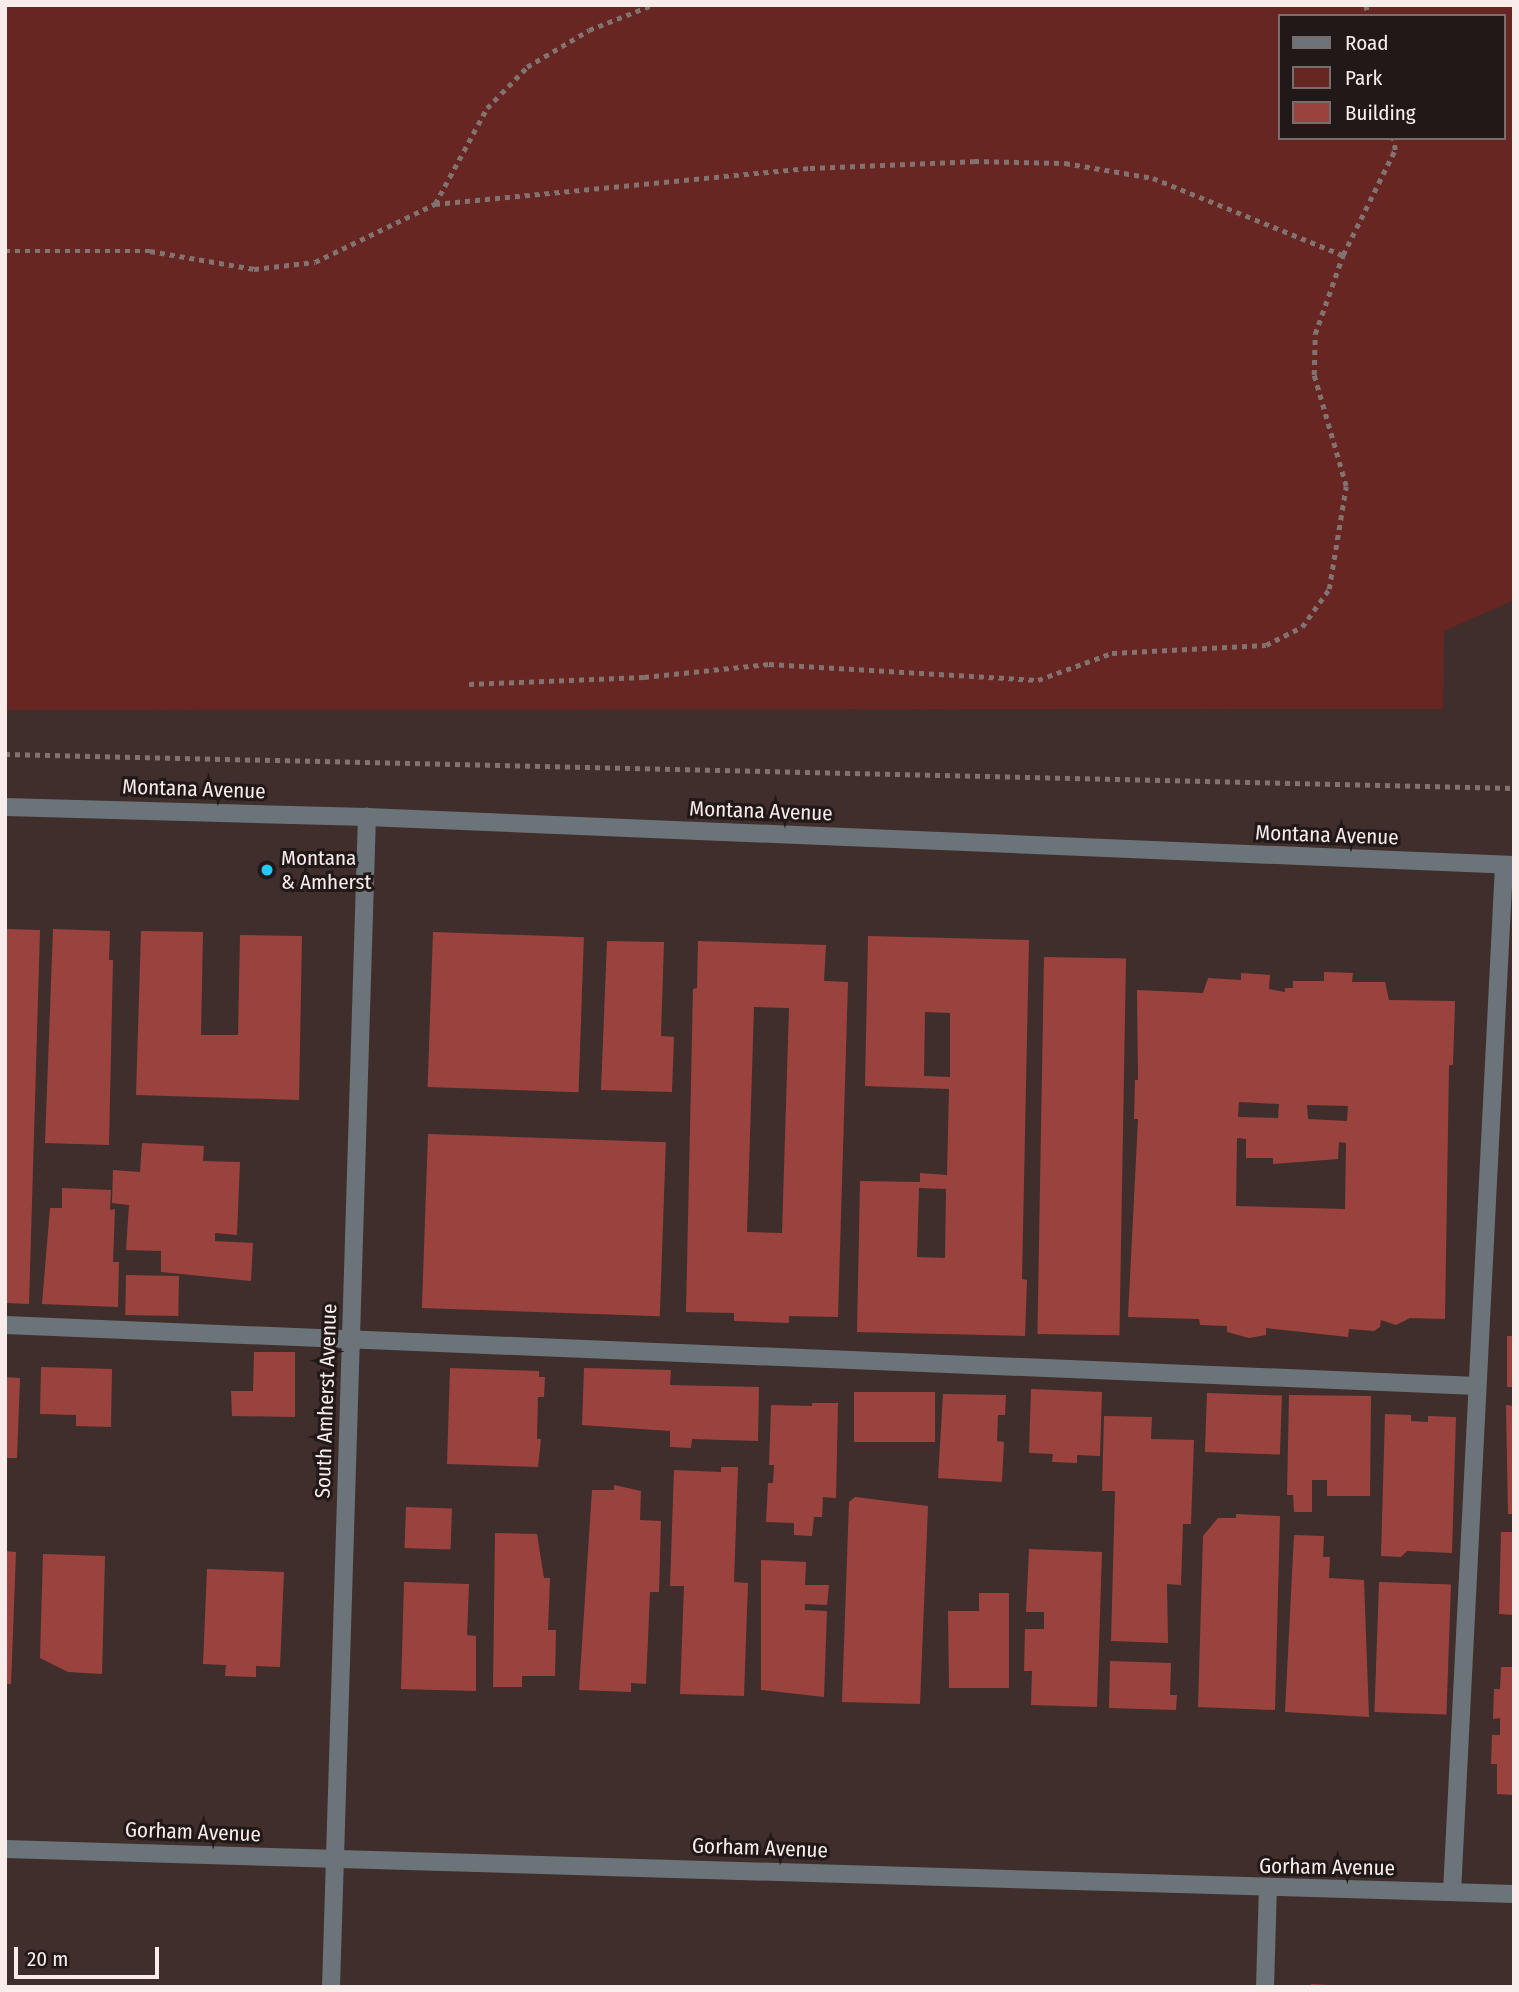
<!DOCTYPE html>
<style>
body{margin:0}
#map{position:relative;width:1519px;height:1992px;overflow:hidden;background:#402e2c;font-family:"Fira Sans Condensed",sans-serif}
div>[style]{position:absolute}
.green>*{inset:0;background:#682623}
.building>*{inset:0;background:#9a433e;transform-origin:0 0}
.path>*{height:4.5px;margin-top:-2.25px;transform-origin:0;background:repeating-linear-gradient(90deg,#827270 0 5px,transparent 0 10px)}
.minor>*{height:18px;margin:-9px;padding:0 9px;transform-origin:9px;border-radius:9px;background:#6b7478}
.dots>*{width:19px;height:19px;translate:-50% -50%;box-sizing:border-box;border:4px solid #211818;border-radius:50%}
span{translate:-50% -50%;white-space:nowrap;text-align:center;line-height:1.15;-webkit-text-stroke:6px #211818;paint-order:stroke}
.street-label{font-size:21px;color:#f9edeb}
.poi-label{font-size:21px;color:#f9edeb}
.left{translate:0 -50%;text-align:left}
.frame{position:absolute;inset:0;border:7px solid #f9edeb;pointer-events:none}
.legend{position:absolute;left:1278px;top:14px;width:228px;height:126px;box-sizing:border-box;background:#211818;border:2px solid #776d6c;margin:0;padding:9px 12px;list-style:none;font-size:21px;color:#f9edeb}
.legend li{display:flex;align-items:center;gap:14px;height:35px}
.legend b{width:35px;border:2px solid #776d6c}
.scale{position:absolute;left:14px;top:1947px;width:145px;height:32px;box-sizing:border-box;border:4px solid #f9edeb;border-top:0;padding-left:9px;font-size:21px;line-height:24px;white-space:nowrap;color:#f9edeb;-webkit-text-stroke:5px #211818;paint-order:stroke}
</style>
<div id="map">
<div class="green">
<div style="clip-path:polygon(evenodd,5px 5px,1514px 5px,1514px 600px,1444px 631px,1443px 709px,5px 710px,5px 5px,1279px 16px,1503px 16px,1503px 138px,1279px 138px,1279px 16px)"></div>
</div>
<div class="building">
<div style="clip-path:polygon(5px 929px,40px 930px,29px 1304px,5px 1303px)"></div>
<div style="clip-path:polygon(53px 929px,110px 931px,109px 960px,113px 960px,109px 1145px,45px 1143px)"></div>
<div style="clip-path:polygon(141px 931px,203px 932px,201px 1035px,238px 1035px,240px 935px,302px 936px,299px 1100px,136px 1095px)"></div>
<div style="left:433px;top:932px;width:151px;height:155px;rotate:2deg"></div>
<div style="clip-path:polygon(evenodd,868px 936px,1029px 940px,1022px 1279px,1027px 1280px,1025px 1336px,857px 1332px,860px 1181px,920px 1182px,920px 1173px,947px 1175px,949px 1089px,865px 1086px,868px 936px,925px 1012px,950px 1013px,950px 1077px,924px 1076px,925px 1012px,868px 936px,919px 1188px,946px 1189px,945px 1258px,917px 1257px,919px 1188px)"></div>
<div style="clip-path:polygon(607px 941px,664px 942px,661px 1036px,674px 1037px,672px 1092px,601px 1090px)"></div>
<div style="clip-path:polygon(evenodd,698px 941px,826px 945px,824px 981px,848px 982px,838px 1317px,789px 1316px,789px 1323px,734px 1321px,734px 1313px,686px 1312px,693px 989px,697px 988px,698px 941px,754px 1007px,789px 1008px,782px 1233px,747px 1232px,754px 1007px)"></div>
<div style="left:1044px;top:957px;width:82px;height:377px;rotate:1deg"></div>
<div style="clip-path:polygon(evenodd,1324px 972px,1353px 973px,1352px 982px,1385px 982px,1389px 1000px,1455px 1001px,1453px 1065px,1449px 1065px,1445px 1319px,1410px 1318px,1396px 1325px,1381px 1320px,1380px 1327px,1374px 1331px,1349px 1329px,1348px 1337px,1266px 1328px,1266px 1335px,1249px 1338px,1227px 1332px,1227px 1326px,1200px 1325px,1199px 1319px,1128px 1317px,1138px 1119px,1134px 1119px,1135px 1080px,1138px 1080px,1137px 990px,1203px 993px,1208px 978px,1241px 980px,1241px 973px,1270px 975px,1269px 989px,1285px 992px,1285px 988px,1293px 988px,1293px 981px,1324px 981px,1324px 972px,1239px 1102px,1279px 1104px,1278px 1118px,1238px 1117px,1239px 1102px,1324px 972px,1307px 1105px,1348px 1106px,1347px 1121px,1308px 1119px,1307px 1105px,1324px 972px,1237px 1138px,1246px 1139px,1246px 1158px,1273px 1158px,1273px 1164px,1338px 1159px,1339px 1142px,1346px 1143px,1345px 1209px,1236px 1206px,1237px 1138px)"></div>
<div style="left:428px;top:1134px;width:238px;height:174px;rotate:2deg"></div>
<div style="clip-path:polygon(142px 1143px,204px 1146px,203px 1161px,240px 1162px,237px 1235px,215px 1233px,215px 1241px,253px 1243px,251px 1281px,161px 1272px,161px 1251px,126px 1250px,129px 1205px,112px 1203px,113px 1170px,140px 1172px)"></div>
<div style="clip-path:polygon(62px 1188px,111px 1190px,110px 1210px,115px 1209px,113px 1262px,119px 1262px,118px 1307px,42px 1304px,50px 1208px,62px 1208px)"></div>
<div style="left:126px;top:1275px;width:53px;height:40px;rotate:1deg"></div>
<div style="left:1507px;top:1336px;width:7px;height:51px"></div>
<div style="clip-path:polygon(254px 1352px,295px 1352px,295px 1417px,232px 1416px,231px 1391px,253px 1391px)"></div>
<div style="clip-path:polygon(41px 1367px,112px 1369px,111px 1427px,76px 1426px,76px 1415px,40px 1414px)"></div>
<div style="clip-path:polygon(450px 1368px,539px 1371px,539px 1377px,545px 1377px,544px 1397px,538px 1397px,537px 1439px,541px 1439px,538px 1467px,447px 1464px)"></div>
<div style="clip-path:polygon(584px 1368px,671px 1370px,670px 1385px,759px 1387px,758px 1441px,692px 1439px,691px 1448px,670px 1447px,670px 1431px,582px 1425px)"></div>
<div style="clip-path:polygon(5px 1377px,20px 1378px,17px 1458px,5px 1458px)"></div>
<div style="clip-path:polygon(1031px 1389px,1102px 1392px,1100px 1456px,1077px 1455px,1077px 1463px,1052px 1462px,1053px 1454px,1029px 1453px)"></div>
<div style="left:854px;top:1392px;width:81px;height:50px"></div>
<div style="left:1207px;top:1393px;width:75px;height:59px;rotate:2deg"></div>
<div style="clip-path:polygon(943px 1394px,1006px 1395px,1005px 1415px,998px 1415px,997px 1441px,1004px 1442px,1002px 1482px,938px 1478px)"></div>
<div style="clip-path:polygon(1289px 1395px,1371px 1396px,1370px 1496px,1327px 1496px,1327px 1480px,1312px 1480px,1312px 1512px,1294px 1512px,1293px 1495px,1287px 1495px)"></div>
<div style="clip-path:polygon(812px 1403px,838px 1403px,836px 1498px,823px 1497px,822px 1517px,814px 1517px,812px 1536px,794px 1535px,794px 1523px,766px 1522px,768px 1483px,773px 1483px,774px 1465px,769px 1465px,771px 1405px,812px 1406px)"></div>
<div style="clip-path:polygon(1506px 1405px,1514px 1406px,1514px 1514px,1508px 1514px)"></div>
<div style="clip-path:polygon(1385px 1414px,1411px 1415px,1411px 1421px,1428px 1422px,1428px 1416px,1456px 1417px,1452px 1553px,1407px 1551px,1401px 1557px,1381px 1556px)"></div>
<div style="clip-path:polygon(1104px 1416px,1152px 1417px,1151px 1439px,1194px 1440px,1191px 1524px,1183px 1524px,1181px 1585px,1167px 1584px,1168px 1643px,1111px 1641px,1115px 1491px,1102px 1491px)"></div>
<div style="clip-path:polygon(721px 1467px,738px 1467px,734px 1582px,748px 1583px,744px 1696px,680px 1694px,684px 1586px,670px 1586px,674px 1470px,721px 1472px)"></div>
<div style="clip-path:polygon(614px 1485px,641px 1491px,640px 1520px,661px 1521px,659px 1592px,650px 1592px,646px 1684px,631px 1683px,631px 1692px,579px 1690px,592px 1490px,614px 1490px)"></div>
<div style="clip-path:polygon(855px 1497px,928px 1506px,920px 1704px,842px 1702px,849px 1502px)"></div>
<div style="left:406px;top:1507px;width:46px;height:41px;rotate:2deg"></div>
<div style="clip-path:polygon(1236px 1514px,1280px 1516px,1275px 1710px,1198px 1707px,1203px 1536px,1218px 1518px,1236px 1518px)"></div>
<div style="clip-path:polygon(1501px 1532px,1514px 1532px,1514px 1615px,1499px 1614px)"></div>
<div style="clip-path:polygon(495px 1533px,537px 1534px,544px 1578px,550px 1578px,548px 1630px,556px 1630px,555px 1676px,522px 1676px,522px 1687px,493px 1687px)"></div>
<div style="clip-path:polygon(1294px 1535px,1324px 1536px,1323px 1557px,1330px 1557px,1329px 1578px,1364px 1580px,1369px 1717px,1285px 1712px)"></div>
<div style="clip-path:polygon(1029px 1549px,1102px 1552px,1097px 1707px,1031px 1705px,1032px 1671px,1024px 1671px,1025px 1629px,1044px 1629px,1044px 1612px,1026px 1612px)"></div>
<div style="clip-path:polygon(5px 1551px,16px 1552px,11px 1684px,5px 1684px)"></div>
<div style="clip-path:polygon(43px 1554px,105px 1556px,102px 1674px,68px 1672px,40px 1658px)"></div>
<div style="clip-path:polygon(761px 1560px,806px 1562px,805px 1585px,829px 1585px,827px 1605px,805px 1604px,805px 1610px,827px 1611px,824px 1697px,761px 1690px)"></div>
<div style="clip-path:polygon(207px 1569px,284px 1572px,280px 1667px,256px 1666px,256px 1677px,225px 1676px,226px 1665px,203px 1664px)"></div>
<div style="clip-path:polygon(404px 1582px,469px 1584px,467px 1635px,476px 1636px,476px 1691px,401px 1689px)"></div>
<div style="left:1379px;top:1582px;width:72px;height:130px;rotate:2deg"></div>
<div style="clip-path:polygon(979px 1593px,1009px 1593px,1009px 1688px,949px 1688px,948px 1611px,979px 1611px)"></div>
<div style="clip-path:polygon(1110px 1661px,1171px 1663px,1170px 1695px,1177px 1695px,1176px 1710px,1109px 1708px)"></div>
<div style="clip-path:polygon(1501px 1667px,1514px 1667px,1514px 1795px,1497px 1794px,1497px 1764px,1491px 1764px,1492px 1735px,1500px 1735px,1500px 1718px,1493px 1719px,1494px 1689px,1500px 1689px)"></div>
<div style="clip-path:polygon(1311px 1984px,1330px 1985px,1330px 1987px,1311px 1987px)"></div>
</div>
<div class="path">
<div style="left:1366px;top:5px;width:11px;rotate:75deg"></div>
<div style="left:435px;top:204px;width:109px;rotate:-61.6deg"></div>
<div style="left:487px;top:108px;width:57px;rotate:-45.7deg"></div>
<div style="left:527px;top:67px;width:72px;rotate:-30.8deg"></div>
<div style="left:589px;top:30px;width:68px;rotate:-21.6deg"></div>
<div style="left:5px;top:251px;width:145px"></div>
<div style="left:150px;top:251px;width:106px;rotate:9.8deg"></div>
<div style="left:254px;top:269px;width:61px;rotate:-6.5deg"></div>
<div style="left:315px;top:262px;width:133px;rotate:-25.8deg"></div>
<div style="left:435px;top:204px;width:377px;rotate:-5.5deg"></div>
<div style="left:810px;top:168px;width:164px;rotate:-2.4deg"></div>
<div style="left:974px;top:161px;width:91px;rotate:1.3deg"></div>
<div style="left:1065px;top:163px;width:89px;rotate:9.7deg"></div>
<div style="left:1153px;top:178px;width:205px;rotate:22.1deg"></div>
<div style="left:469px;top:684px;width:175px;rotate:-2.3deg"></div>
<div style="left:644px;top:677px;width:126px;rotate:-5.9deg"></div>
<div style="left:769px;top:664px;width:269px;rotate:3.4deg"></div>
<div style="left:1038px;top:680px;width:79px;rotate:-20deg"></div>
<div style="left:1112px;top:653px;width:154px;rotate:-3deg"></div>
<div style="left:1266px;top:645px;width:40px;rotate:-26.6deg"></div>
<div style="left:1302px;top:627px;width:47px;rotate:-54.6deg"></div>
<div style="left:1329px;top:589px;width:104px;rotate:-80.6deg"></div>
<div style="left:1346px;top:486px;width:116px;rotate:-106.1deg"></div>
<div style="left:1314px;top:375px;width:41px;rotate:-88.6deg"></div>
<div style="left:1315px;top:334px;width:84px;rotate:-70.5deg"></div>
<div style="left:1343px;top:255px;width:117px;rotate:-63.7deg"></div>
<div style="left:1395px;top:150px;width:12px;rotate:-99deg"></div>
<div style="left:5px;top:754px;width:1509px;rotate:1.29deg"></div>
</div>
<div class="minor">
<div style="left:5px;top:807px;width:362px;rotate:1.6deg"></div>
<div style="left:367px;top:817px;width:1148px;rotate:2.4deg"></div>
<div style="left:5px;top:1325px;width:1473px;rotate:2.37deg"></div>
<div style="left:5px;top:1849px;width:1510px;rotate:1.71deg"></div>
<div style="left:1452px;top:1892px;width:1028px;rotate:-87.1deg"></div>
<div style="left:331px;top:1987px;width:1171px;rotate:-88.24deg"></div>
<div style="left:1265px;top:1987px;width:99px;rotate:-88.3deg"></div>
</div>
<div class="dots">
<div style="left:267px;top:870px;background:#25c9fe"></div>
</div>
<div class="street-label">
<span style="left:194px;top:789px;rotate:2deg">Montana Avenue</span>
<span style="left:761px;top:811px;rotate:2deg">Montana Avenue</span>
<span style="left:1327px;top:835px;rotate:2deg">Montana Avenue</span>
<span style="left:326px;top:1401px;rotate:-88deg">South Amherst Avenue</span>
<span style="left:193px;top:1832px;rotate:2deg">Gorham Avenue</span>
<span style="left:760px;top:1848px;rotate:2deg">Gorham Avenue</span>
<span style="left:1327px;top:1867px;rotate:1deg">Gorham Avenue</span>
</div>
<div class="poi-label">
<span class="left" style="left:281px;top:870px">Montana<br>&amp; Amherst</span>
</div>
<div class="frame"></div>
<ul class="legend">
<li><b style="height:9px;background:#6b7478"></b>Road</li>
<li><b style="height:19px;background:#682623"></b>Park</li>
<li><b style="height:19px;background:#9a433e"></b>Building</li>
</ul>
<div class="scale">20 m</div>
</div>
